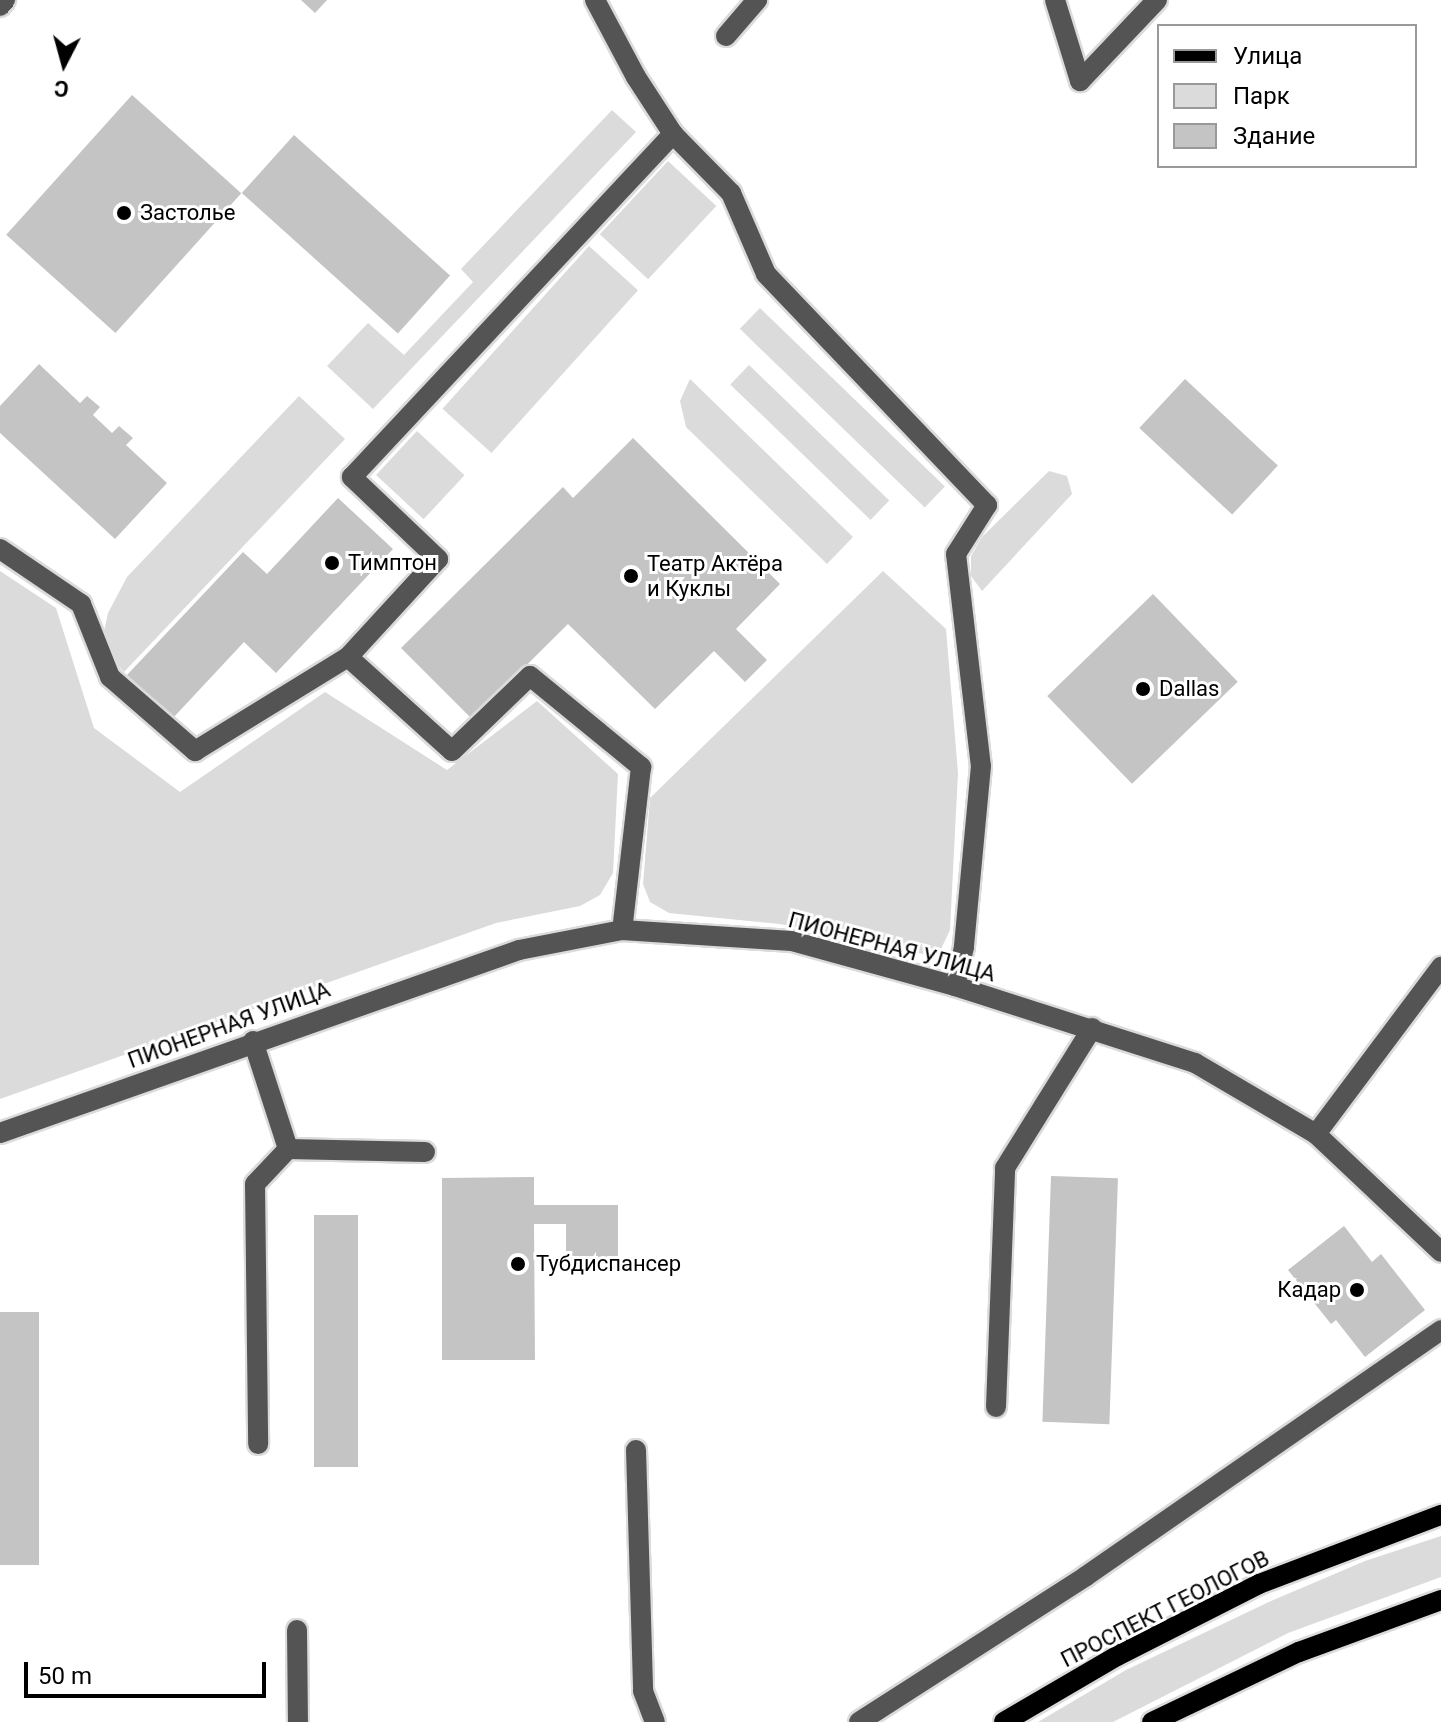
<!DOCTYPE html>
<meta charset="utf-8">
<style>
body{margin:0}
#map{position:relative;width:1441px;height:1722px;overflow:hidden;background:#fff;font-family:Roboto,sans-serif}
div>[style]{position:absolute}
.green>*{inset:0;background:#dbdbdb;transform-origin:0 0}
.building>*{inset:0;background:#c4c4c4;transform-origin:0 0}
.roads{filter:drop-shadow(2px 0 #dbdbdb) drop-shadow(-2px 0 #dbdbdb) drop-shadow(0 2px #dbdbdb) drop-shadow(0 -2px #dbdbdb)}
.minor>*{height:20px;margin:-10px;padding:0 10px;transform-origin:10px;border-radius:10px;background:#545454}
.major>*{height:20px;margin:-10px;padding:0 10px;transform-origin:10px;border-radius:10px;background:#000}
.dots>*{width:22px;height:22px;translate:-50% -50%;box-sizing:border-box;border:4px solid #fff;border-radius:50%}
span{translate:-50% -50%;white-space:nowrap;text-align:center;line-height:1.15;-webkit-text-stroke:6px #fff;paint-order:stroke}
.poi-label{font-size:22px;color:#000}
.left{translate:0 -50%;text-align:left}
.right{translate:-100% -50%;text-align:right}
.street-label{font-size:22px;color:#000}
.legend{position:absolute;left:1157px;top:24px;width:260px;height:144px;box-sizing:border-box;background:#fff;border:2px solid #999;margin:0;padding:10px 14px;list-style:none;font-size:24px;color:#000}
.legend li{display:flex;align-items:center;gap:16px;height:40px}
.legend b{width:40px;border:2px solid #999}
.north{position:absolute;left:24px;top:24px;width:80px;height:80px;-webkit-text-stroke:6px #fff;paint-order:stroke;rotate:186deg;font-size:22px;font-weight:700;line-height:32px;text-align:center;color:#000}
.north::after{content:'';display:block;margin:auto;width:28px;height:36px;background:#000;clip-path:polygon(50% 0,100% 100%,50% 72%,0 100%)}
.scale{position:absolute;left:24px;top:1662px;width:242px;height:36px;box-sizing:border-box;border:4px solid #000;border-top:0;padding-left:10px;font-size:24px;line-height:28px;white-space:nowrap;color:#000;-webkit-text-stroke:6px #fff;paint-order:stroke}
</style>
<div id="map">
<div class="green">
<div style="clip-path:polygon(612px 110px,636px 132px,373px 409px,327px 366px,368px 323px,404px 355px,473px 282px,461px 269px)"></div>
<div style="left:668px;top:161px;width:66px;height:100px;rotate:43deg"></div>
<div style="left:589px;top:246px;width:66px;height:219px;rotate:42deg"></div>
<div style="left:760px;top:308px;width:257px;height:29px;rotate:44deg"></div>
<div style="left:749px;top:365px;width:195px;height:27px;rotate:44deg"></div>
<div style="clip-path:polygon(690px 379px,853px 537px,827px 564px,686px 427px,680px 401px)"></div>
<div style="clip-path:polygon(299px 396px,345px 439px,124px 672px,110px 656px,104px 631px,108px 613px,127px 577px)"></div>
<div style="left:417px;top:431px;width:65px;height:60px;rotate:43deg"></div>
<div style="clip-path:polygon(1049px 471px,1067px 476px,1072px 494px,982px 591px,971px 576px,971px 556px,982px 537px)"></div>
<div style="clip-path:polygon(0 571px,56px 608px,94px 728px,180px 792px,325px 692px,447px 770px,537px 701px,618px 774px,613px 873px,600px 895px,580px 906px,496px 923px,0 1099px)"></div>
<div style="clip-path:polygon(883px 571px,946px 629px,958px 773px,950px 930px,940px 951px,923px 954px,780px 924px,669px 913px,650px 902px,643px 884px,650px 798px)"></div>
<div style="clip-path:polygon(1441px 1536px,1441px 1577px,1288px 1633px,1113px 1722px,1038px 1722px,1126px 1670px,1271px 1601px,1365px 1561px)"></div>
</div>
<div class="building">
<div style="clip-path:polygon(301px 0,327px 0,315px 13px)"></div>
<div style="left:132px;top:95px;width:147px;height:188px;rotate:42deg"></div>
<div style="left:294px;top:135px;width:210px;height:78px;rotate:42deg"></div>
<div style="clip-path:polygon(39px 364px,80px 403px,87px 396px,100px 407px,93px 415px,112px 433px,119px 426px,133px 438px,126px 445px,167px 483px,115px 539px,0 433px,0 406px)"></div>
<div style="left:1185px;top:379px;width:127px;height:67px;rotate:43deg"></div>
<div style="clip-path:polygon(633px 438px,780px 584px,736px 629px,767px 660px,745px 682px,714px 651px,655px 709px,568px 624px,472px 719px,401px 648px,563px 487px,573px 498px)"></div>
<div style="clip-path:polygon(338px 498px,393px 549px,276px 673px,244px 642px,173px 718px,127px 675px,243px 552px,267px 574px)"></div>
<div style="left:1153px;top:594px;width:122px;height:147px;rotate:46deg"></div>
<div style="left:1051px;top:1176px;width:67px;height:246px;rotate:2deg"></div>
<div style="clip-path:polygon(534px 1177px,534px 1205px,618px 1205px,618px 1269px,566px 1269px,566px 1224px,534px 1224px,535px 1360px,442px 1360px,442px 1178px)"></div>
<div style="left:314px;top:1215px;width:44px;height:252px"></div>
<div style="clip-path:polygon(1344px 1226px,1372px 1262px,1381px 1254px,1425px 1310px,1365px 1357px,1336px 1320px,1331px 1324px,1288px 1270px)"></div>
<div style="left:0;top:1312px;width:39px;height:253px"></div>
</div>
<div class="roads">
<div class="minor">
<div style="left:595px;top:0;width:87px;rotate:62deg"></div>
<div style="left:636px;top:77px;width:68px;rotate:57deg"></div>
<div style="left:673px;top:134px;width:83px;rotate:45.5deg"></div>
<div style="left:731px;top:193px;width:88px;rotate:66.6deg"></div>
<div style="left:766px;top:274px;width:320px;rotate:46.3deg"></div>
<div style="left:987px;top:505px;width:58px;rotate:122.3deg"></div>
<div style="left:956px;top:554px;width:213px;rotate:83.3deg"></div>
<div style="left:981px;top:766px;width:182px;rotate:95.4deg"></div>
<div style="left:964px;top:947px;width:40px;rotate:103deg"></div>
<div style="left:1055px;top:0;width:85px;rotate:72.8deg"></div>
<div style="left:1080px;top:81px;width:112px;rotate:-46.5deg"></div>
<div style="left:0;top:6px;width:8px;rotate:-50deg"></div>
<div style="left:726px;top:36px;width:48px;rotate:-49.3deg"></div>
<div style="left:0;top:549px;width:98px;rotate:34.2deg"></div>
<div style="left:81px;top:604px;width:79px;rotate:68.3deg"></div>
<div style="left:110px;top:677px;width:113px;rotate:41deg"></div>
<div style="left:195px;top:751px;width:180px;rotate:-31.6deg"></div>
<div style="left:348px;top:657px;width:140px;rotate:42.1deg"></div>
<div style="left:452px;top:751px;width:108px;rotate:-43.9deg"></div>
<div style="left:530px;top:676px;width:144px;rotate:39.3deg"></div>
<div style="left:641px;top:767px;width:164px;rotate:96.6deg"></div>
<div style="left:348px;top:657px;width:133px;rotate:-47.4deg"></div>
<div style="left:438px;top:559px;width:119px;rotate:-136.4deg"></div>
<div style="left:352px;top:477px;width:470px;rotate:-46.9deg"></div>
<div style="left:253px;top:1041px;width:114px;rotate:72deg"></div>
<div style="left:288px;top:1149px;width:48px;rotate:133.3deg"></div>
<div style="left:255px;top:1184px;width:260px;rotate:89.3deg"></div>
<div style="left:0;top:1133px;width:550px;rotate:-19.42deg"></div>
<div style="left:519px;top:950px;width:105px;rotate:-11deg"></div>
<div style="left:622px;top:930px;width:170px;rotate:3.7deg"></div>
<div style="left:792px;top:941px;width:169px;rotate:15.4deg"></div>
<div style="left:955px;top:986px;width:252px;rotate:17.8deg"></div>
<div style="left:1195px;top:1063px;width:140px;rotate:30.4deg"></div>
<div style="left:1316px;top:1134px;width:172px;rotate:43.3deg"></div>
<div style="left:1316px;top:1134px;width:209px;rotate:-53.2deg"></div>
<div style="left:288px;top:1149px;width:137px;rotate:1.3deg"></div>
<div style="left:996px;top:1407px;width:239px;rotate:-87.8deg"></div>
<div style="left:1005px;top:1168px;width:165px;rotate:-58.1deg"></div>
<div style="left:636px;top:1450px;width:241px;rotate:88.3deg"></div>
<div style="left:643px;top:1691px;width:33px;rotate:69deg"></div>
<div style="left:297px;top:1630px;width:92px;rotate:89.4deg"></div>
<div style="left:859px;top:1722px;width:270px;rotate:-32.7deg"></div>
<div style="left:1086px;top:1576px;width:432px;rotate:-34.7deg"></div>
</div>
<div class="major">
<div style="left:1004px;top:1722px;width:131px;rotate:-30.3deg"></div>
<div style="left:1117px;top:1656px;width:159px;rotate:-26.9deg"></div>
<div style="left:1259px;top:1584px;width:195px;rotate:-20.8deg"></div>
<div style="left:1152px;top:1722px;width:163px;rotate:-25.5deg"></div>
<div style="left:1299px;top:1652px;width:151px;rotate:-20.1deg"></div>
</div>
</div>
<div class="dots">
<div style="left:124px;top:213px;background:#000"></div>
<div style="left:332px;top:563px;background:#000"></div>
<div style="left:631px;top:576px;background:#000"></div>
<div style="left:1143px;top:689px;background:#000"></div>
<div style="left:518px;top:1264px;background:#000"></div>
<div style="left:1357px;top:1290px;background:#000"></div>
</div>
<div class="poi-label">
<span class="left" style="left:140px;top:213px">Застолье</span>
<span class="left" style="left:348px;top:563px">Тимптон</span>
<span class="left" style="left:647px;top:576px">Театр Актёра<br>и Куклы</span>
<span class="left" style="left:1159px;top:689px">Dallas</span>
<span class="left" style="left:536px;top:1264px">Тубдиспансер</span>
<span class="right" style="left:1341px;top:1290px">Кадар</span>
</div>
<div class="street-label">
<span style="left:892px;top:947px;rotate:15deg">ПИОНЕРНАЯ УЛИЦА</span>
<span style="left:229px;top:1025px;rotate:-20deg">ПИОНЕРНАЯ УЛИЦА</span>
<span style="left:1165px;top:1609px;rotate:-27deg">ПРОСПЕКТ ГЕОЛОГОВ</span>
</div>
<ul class="legend">
<li><b style="height:10px;background:#000"></b>Улица</li>
<li><b style="height:22px;background:#dbdbdb"></b>Парк</li>
<li><b style="height:22px;background:#c4c4c4"></b>Здание</li>
</ul>
<div class="north">С</div>
<div class="scale">50 m</div>
</div>
